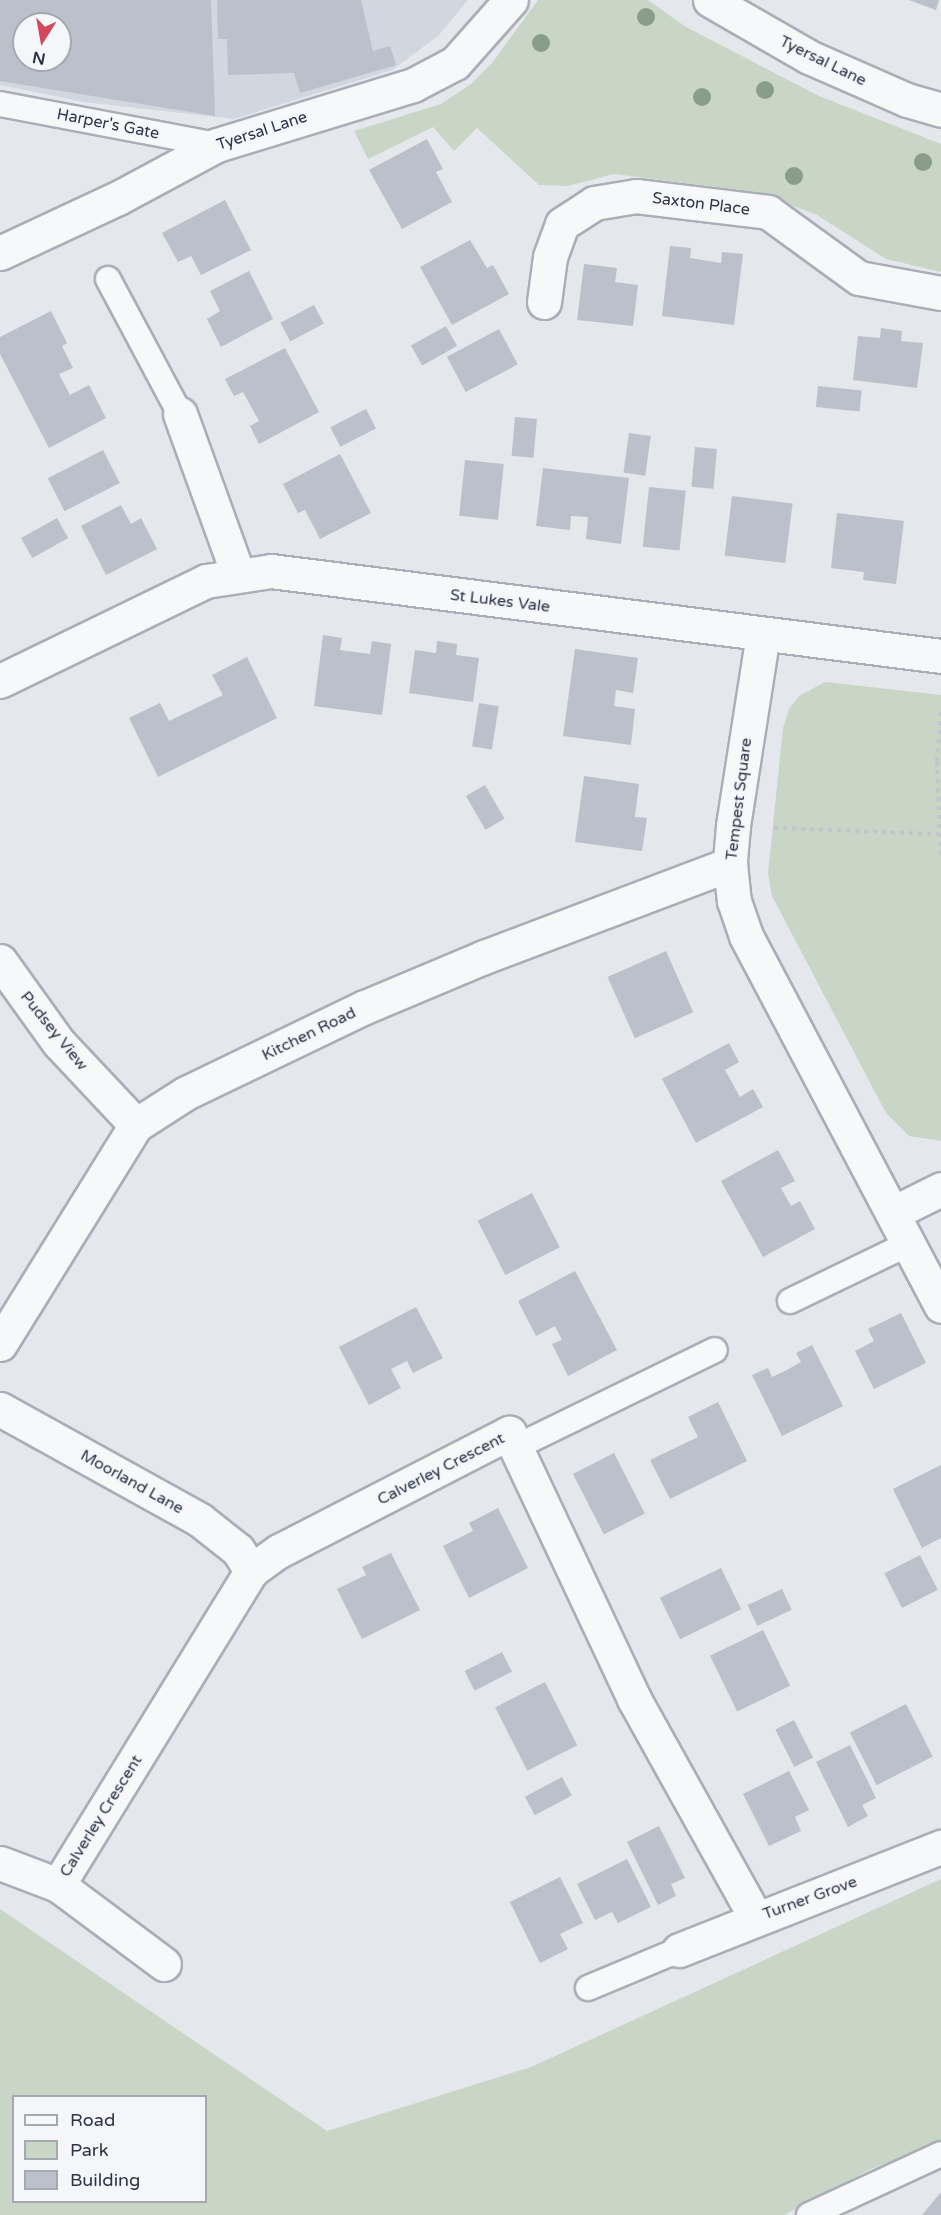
<!DOCTYPE html>
<style>
body{margin:0}
#map{position:relative;width:941px;height:2215px;overflow:hidden;background:#e4e7ec;font-family:"Varela Round",sans-serif}
div>[style]{position:absolute}
.built>*{inset:0;background:#d2d6de}
.green>*{inset:0;background:#c9d6c5}
.building>*{inset:0;background:#bbc0ca;transform-origin:0 0}
.path>*{height:4px;margin-top:-2px;transform-origin:0;background:repeating-linear-gradient(90deg,#c2c5cb 0 4.5px,transparent 0 9px)}
.roads{filter:drop-shadow(2px 0 #a9aeb7) drop-shadow(-2px 0 #a9aeb7) drop-shadow(0 2px #a9aeb7) drop-shadow(0 -2px #a9aeb7)}
.lane>*{height:24px;margin:-12px;padding:0 12px;transform-origin:12px;border-radius:12px;background:#f7f8fa}
.street>*{height:33px;margin:-16.5px;padding:0 16.5px;transform-origin:16.5px;border-radius:16.5px;background:#f7f8fa}
.trees>*{width:18px;height:18px;margin:-9px;border-radius:50%;background:#899d89}
span{translate:-50% -50%;white-space:nowrap;text-align:center;line-height:1.15;-webkit-text-stroke:5px #f4f6f9;paint-order:stroke}
.street-label{font-size:16px;color:#2b3445}
.legend{position:absolute;left:12px;top:2095px;width:195px;height:108px;box-sizing:border-box;background:#f4f6f9;border:2px solid #a4a8b1;margin:0;padding:8px 10px;list-style:none;font-size:18px;color:#2b3445}
.legend li{display:flex;align-items:center;gap:12px;height:30px}
.legend b{width:30px;border:2px solid #a4a8b1}
.north{position:absolute;left:12px;top:12px;width:60px;height:60px;box-sizing:border-box;background:#f4f6f9;border:2px solid #a4a8b1;border-radius:50%;rotate:191deg;font-size:16px;font-weight:700;line-height:24px;text-align:center;color:#2b3445}
.north::after{content:'';display:block;margin:auto;width:21px;height:27px;background:#d1495b;clip-path:polygon(50% 0,100% 100%,50% 72%,0 100%)}
</style>
<div id="map">
<div class="built">
<div style="clip-path:polygon(evenodd,0 0,468px 0,438px 36px,392px 70px,234px 119px,84px 102px,0 85px,0 0,24px 24px,60px 24px,60px 60px,24px 60px,24px 24px)"></div>
</div>
<div class="green">
<div style="clip-path:polygon(538px 0,648px 0,686px 27px,819px 96px,941px 144px,941px 272px,886px 259px,817px 215px,756px 192px,614px 174px,568px 186px,539px 185px,477px 128px,454px 151px,433px 127px,368px 159px,354px 131px,441px 104px,471px 84px,492px 63px)"></div>
<div style="clip-path:polygon(825px 682px,941px 695px,941px 1141px,909px 1136px,886px 1113px,772px 896px,768px 874px,783px 728px,789px 709px,799px 696px)"></div>
<div style="clip-path:polygon(evenodd,941px 1879px,941px 2144px,873px 2168px,784px 2215px,0 2215px,0 1909px,327px 2131px,531px 2067px,941px 1879px,14px 2096px,206px 2096px,206px 2202px,14px 2202px,14px 2096px)"></div>
</div>
<div class="building">
<div style="clip-path:polygon(evenodd,0 0,211px 0,215px 116px,0 81px,0 0,24px 24px,60px 24px,60px 60px,24px 60px,24px 24px)"></div>
<div style="clip-path:polygon(217px 0,361px 0,373px 51px,390px 46px,396px 65px,300px 93px,294px 73px,228px 75px,227px 39px,218px 39px)"></div>
<div style="clip-path:polygon(909px 0,939px 0,936px 10px)"></div>
<div style="clip-path:polygon(427px 139px,443px 169px,436px 172px,452px 202px,402px 229px,369px 170px)"></div>
<div style="clip-path:polygon(225px 200px,251px 250px,201px 275px,191px 256px,178px 262px,162px 233px)"></div>
<div style="clip-path:polygon(470px 240px,487px 268px,493px 265px,509px 294px,452px 325px,420px 267px)"></div>
<div style="clip-path:polygon(670px 246px,691px 248px,690px 258px,721px 263px,722px 252px,743px 254px,734px 325px,662px 316px)"></div>
<div style="clip-path:polygon(584px 264px,617px 268px,615px 282px,638px 285px,633px 326px,577px 320px)"></div>
<div style="clip-path:polygon(249px 271px,273px 319px,221px 347px,207px 319px,220px 311px,210px 291px)"></div>
<div style="left:314px;top:305px;width:21px;height:38px;rotate:62deg"></div>
<div style="clip-path:polygon(51px 311px,67px 343px,62px 346px,73px 368px,59px 374px,70px 395px,89px 385px,106px 418px,49px 448px,0 354px,0 337px)"></div>
<div style="left:446px;top:326px;width:23px;height:40px;rotate:61deg"></div>
<div style="clip-path:polygon(881px 328px,902px 331px,901px 341px,923px 343px,917px 388px,853px 380px,858px 336px,880px 338px)"></div>
<div style="left:499px;top:329px;width:40px;height:59px;rotate:62deg"></div>
<div style="clip-path:polygon(285px 348px,319px 412px,259px 444px,250px 426px,259px 421px,243px 392px,234px 396px,225px 379px)"></div>
<div style="left:818px;top:386px;width:44px;height:21px;rotate:6deg"></div>
<div style="left:366px;top:409px;width:22px;height:40px;rotate:63deg"></div>
<div style="left:515px;top:417px;width:22px;height:39px;rotate:5deg"></div>
<div style="left:629px;top:433px;width:22px;height:40px;rotate:8deg"></div>
<div style="left:695px;top:447px;width:22px;height:40px;rotate:5deg"></div>
<div style="left:103px;top:450px;width:37px;height:62px;rotate:63deg"></div>
<div style="clip-path:polygon(340px 454px,371px 513px,320px 539px,305px 510px,298px 513px,283px 484px)"></div>
<div style="left:465px;top:460px;width:39px;height:56px;rotate:6deg"></div>
<div style="clip-path:polygon(543px 468px,629px 478px,621px 544px,586px 539px,588px 517px,571px 516px,570px 530px,536px 526px)"></div>
<div style="left:649px;top:487px;width:37px;height:60px;rotate:6deg"></div>
<div style="left:732px;top:496px;width:61px;height:60px;rotate:7deg"></div>
<div style="clip-path:polygon(121px 505px,131px 524px,141px 518px,157px 549px,106px 575px,81px 526px)"></div>
<div style="clip-path:polygon(837px 513px,904px 521px,896px 584px,863px 580px,864px 572px,831px 568px)"></div>
<div style="left:57px;top:518px;width:23px;height:41px;rotate:61deg"></div>
<div style="clip-path:polygon(323px 635px,342px 638px,340px 650px,370px 654px,372px 641px,391px 644px,382px 715px,314px 706px)"></div>
<div style="clip-path:polygon(437px 641px,457px 644px,456px 655px,479px 658px,473px 702px,409px 693px,415px 650px,436px 653px)"></div>
<div style="clip-path:polygon(575px 649px,638px 658px,633px 693px,616px 690px,614px 706px,635px 709px,631px 745px,563px 736px)"></div>
<div style="clip-path:polygon(247px 657px,277px 718px,158px 777px,129px 718px,160px 703px,169px 721px,219px 697px,223px 695px,212px 675px)"></div>
<div style="left:479px;top:703px;width:20px;height:44px;rotate:9deg"></div>
<div style="clip-path:polygon(584px 776px,639px 784px,635px 817px,647px 818px,642px 851px,575px 842px)"></div>
<div style="left:485px;top:785px;width:39px;height:22px;rotate:60deg"></div>
<div style="left:666px;top:951px;width:67px;height:64px;rotate:66deg"></div>
<div style="clip-path:polygon(729px 1043px,739px 1062px,725px 1070px,740px 1097px,753px 1089px,763px 1107px,696px 1143px,662px 1079px)"></div>
<div style="clip-path:polygon(778px 1150px,795px 1181px,781px 1188px,791px 1206px,800px 1201px,815px 1229px,763px 1257px,721px 1181px)"></div>
<div style="left:532px;top:1193px;width:61px;height:61px;rotate:63deg"></div>
<div style="clip-path:polygon(575px 1271px,617px 1350px,568px 1376px,552px 1344px,562px 1340px,555px 1326px,536px 1336px,518px 1301px)"></div>
<div style="clip-path:polygon(416px 1307px,443px 1358px,413px 1373px,407px 1361px,391px 1369px,401px 1388px,369px 1405px,339px 1347px)"></div>
<div style="clip-path:polygon(901px 1313px,926px 1363px,874px 1389px,855px 1351px,874px 1341px,868px 1329px)"></div>
<div style="clip-path:polygon(812px 1345px,843px 1406px,782px 1436px,752px 1375px,768px 1368px,772px 1377px,787px 1370px,801px 1362px,796px 1353px)"></div>
<div style="clip-path:polygon(718px 1402px,747px 1461px,670px 1499px,650px 1460px,698px 1437px,688px 1417px)"></div>
<div style="left:614px;top:1453px;width:68px;height:46px;rotate:63deg"></div>
<div style="clip-path:polygon(941px 1465px,941px 1538px,922px 1548px,893px 1489px)"></div>
<div style="clip-path:polygon(498px 1508px,528px 1568px,469px 1598px,443px 1546px,473px 1531px,469px 1523px)"></div>
<div style="clip-path:polygon(391px 1553px,420px 1610px,362px 1639px,337px 1589px,366px 1575px,362px 1567px)"></div>
<div style="left:920px;top:1555px;width:39px;height:40px;rotate:63deg"></div>
<div style="left:721px;top:1568px;width:46px;height:68px;rotate:64deg"></div>
<div style="left:782px;top:1589px;width:23px;height:38px;rotate:65deg"></div>
<div style="left:763px;top:1630px;width:62px;height:59px;rotate:64deg"></div>
<div style="left:502px;top:1652px;width:22px;height:42px;rotate:63deg"></div>
<div style="left:545px;top:1682px;width:71px;height:56px;rotate:63deg"></div>
<div style="left:906px;top:1704px;width:59px;height:63px;rotate:63deg"></div>
<div style="left:794px;top:1720px;width:42px;height:21px;rotate:63deg"></div>
<div style="clip-path:polygon(850px 1745px,876px 1798px,862px 1805px,868px 1816px,848px 1827px,816px 1762px)"></div>
<div style="clip-path:polygon(789px 1771px,809px 1810px,795px 1817px,801px 1831px,769px 1846px,743px 1794px)"></div>
<div style="left:562px;top:1777px;width:21px;height:42px;rotate:62deg"></div>
<div style="clip-path:polygon(659px 1826px,685px 1878px,671px 1884px,676px 1896px,658px 1905px,627px 1842px)"></div>
<div style="clip-path:polygon(627px 1859px,651px 1907px,618px 1923px,612px 1912px,595px 1920px,577px 1884px)"></div>
<div style="clip-path:polygon(560px 1877px,583px 1923px,560px 1934px,568px 1949px,540px 1963px,510px 1902px)"></div>
<div style="clip-path:polygon(941px 2192px,941px 2215px,922px 2215px)"></div>
</div>
<div class="path">
<div style="left:941px;top:712px;width:49px;rotate:94.7deg"></div>
<div style="left:937px;top:761px;width:99px;rotate:87.7deg"></div>
<div style="left:774px;top:828px;width:164px;rotate:2.1deg"></div>
</div>
<div class="roads">
<div class="lane">
<div style="left:0;top:104px;width:221px;rotate:10.7deg"></div>
<div style="left:108px;top:279px;width:153px;rotate:61.9deg"></div>
<div style="left:790px;top:1301px;width:133px;rotate:-25.8deg"></div>
<div style="left:516px;top:1447px;width:221px;rotate:-26deg"></div>
<div style="left:588px;top:1988px;width:99px;rotate:-22.7deg"></div>
<div style="left:809px;top:2215px;width:145px;rotate:-24.8deg"></div>
</div>
<div class="street">
<div style="left:710px;top:0;width:114px;rotate:29.9deg"></div>
<div style="left:809px;top:57px;width:107px;rotate:23.7deg"></div>
<div style="left:907px;top:100px;width:35px;rotate:16deg"></div>
<div style="left:0;top:253px;width:130px;rotate:-25deg"></div>
<div style="left:118px;top:198px;width:112px;rotate:-28.2deg"></div>
<div style="left:217px;top:145px;width:205px;rotate:-17deg"></div>
<div style="left:413px;top:85px;width:47px;rotate:-27.6deg"></div>
<div style="left:455px;top:63px;width:84px;rotate:-48.4deg"></div>
<div style="left:544px;top:302px;width:45px;rotate:-82.4deg"></div>
<div style="left:550px;top:257px;width:35px;rotate:-70deg"></div>
<div style="left:562px;top:224px;width:38px;rotate:-33deg"></div>
<div style="left:594px;top:203px;width:43px;rotate:-9.5deg"></div>
<div style="left:636px;top:196px;width:133px;rotate:6.9deg"></div>
<div style="left:768px;top:212px;width:112px;rotate:36deg"></div>
<div style="left:859px;top:278px;width:83px;rotate:10.4deg"></div>
<div style="left:180px;top:414px;width:170px;rotate:70.1deg"></div>
<div style="left:763px;top:634px;width:194px;rotate:98.9deg"></div>
<div style="left:733px;top:826px;width:38px;rotate:95deg"></div>
<div style="left:730px;top:864px;width:37px;rotate:84deg"></div>
<div style="left:734px;top:901px;width:37px;rotate:71deg"></div>
<div style="left:746px;top:936px;width:418px;rotate:62.2deg"></div>
<div style="left:0;top:681px;width:229px;rotate:-25.9deg"></div>
<div style="left:206px;top:581px;width:66px;rotate:-8.7deg"></div>
<div style="left:271px;top:571px;width:675px;rotate:7.23deg"></div>
<div style="left:0;top:961px;width:101px;rotate:54.3deg"></div>
<div style="left:59px;top:1043px;width:112px;rotate:46.8deg"></div>
<div style="left:895px;top:1212px;width:51px;rotate:-26.6deg"></div>
<div style="left:0;top:1344px;width:258px;rotate:-58.2deg"></div>
<div style="left:136px;top:1125px;width:59px;rotate:-32.6deg"></div>
<div style="left:186px;top:1093px;width:199px;rotate:-25.7deg"></div>
<div style="left:365px;top:1007px;width:129px;rotate:-22.8deg"></div>
<div style="left:484px;top:957px;width:263px;rotate:-20.7deg"></div>
<div style="left:0;top:1409px;width:229px;rotate:29deg"></div>
<div style="left:200px;top:1520px;width:48px;rotate:38.3deg"></div>
<div style="left:238px;top:1550px;width:25px;rotate:58deg"></div>
<div style="left:0;top:1863px;width:62px;rotate:20.8deg"></div>
<div style="left:58px;top:1885px;width:132px;rotate:36.7deg"></div>
<div style="left:58px;top:1885px;width:369px;rotate:-58.4deg"></div>
<div style="left:251px;top:1571px;width:34px;rotate:-36deg"></div>
<div style="left:279px;top:1551px;width:259px;rotate:-27.2deg"></div>
<div style="left:509px;top:1433px;width:294px;rotate:64.8deg"></div>
<div style="left:634px;top:1699px;width:251px;rotate:60.9deg"></div>
<div style="left:679px;top:1950px;width:282px;rotate:-21.5deg"></div>
</div>
</div>
<div class="trees">
<div style="left:646px;top:17px"></div>
<div style="left:541px;top:43px"></div>
<div style="left:765px;top:90px"></div>
<div style="left:702px;top:97px"></div>
<div style="left:923px;top:162px"></div>
<div style="left:794px;top:176px"></div>
</div>
<div class="street-label">
<span style="left:823px;top:61px;rotate:26deg">Tyersal Lane</span>
<span style="left:108px;top:124px;rotate:11deg">Harper's Gate</span>
<span style="left:262px;top:131px;rotate:-18deg">Tyersal Lane</span>
<span style="left:701px;top:204px;rotate:7deg">Saxton Place</span>
<span style="left:500px;top:601px;rotate:7deg">St Lukes Vale</span>
<span style="left:739px;top:799px;rotate:-83deg">Tempest Square</span>
<span style="left:54px;top:1031px;rotate:51deg">Pudsey View</span>
<span style="left:309px;top:1034px;rotate:-26deg">Kitchen Road</span>
<span style="left:441px;top:1469px;rotate:-27deg">Calverley Crescent</span>
<span style="left:132px;top:1482px;rotate:29deg">Moorland Lane</span>
<span style="left:101px;top:1816px;rotate:-58deg">Calverley Crescent</span>
<span style="left:810px;top:1898px;rotate:-20deg">Turner Grove</span>
</div>
<ul class="legend">
<li><b style="height:8px;background:#f7f8fa"></b>Road</li>
<li><b style="height:16px;background:#c9d6c5"></b>Park</li>
<li><b style="height:16px;background:#bbc0ca"></b>Building</li>
</ul>
<div class="north">N</div>
</div>
